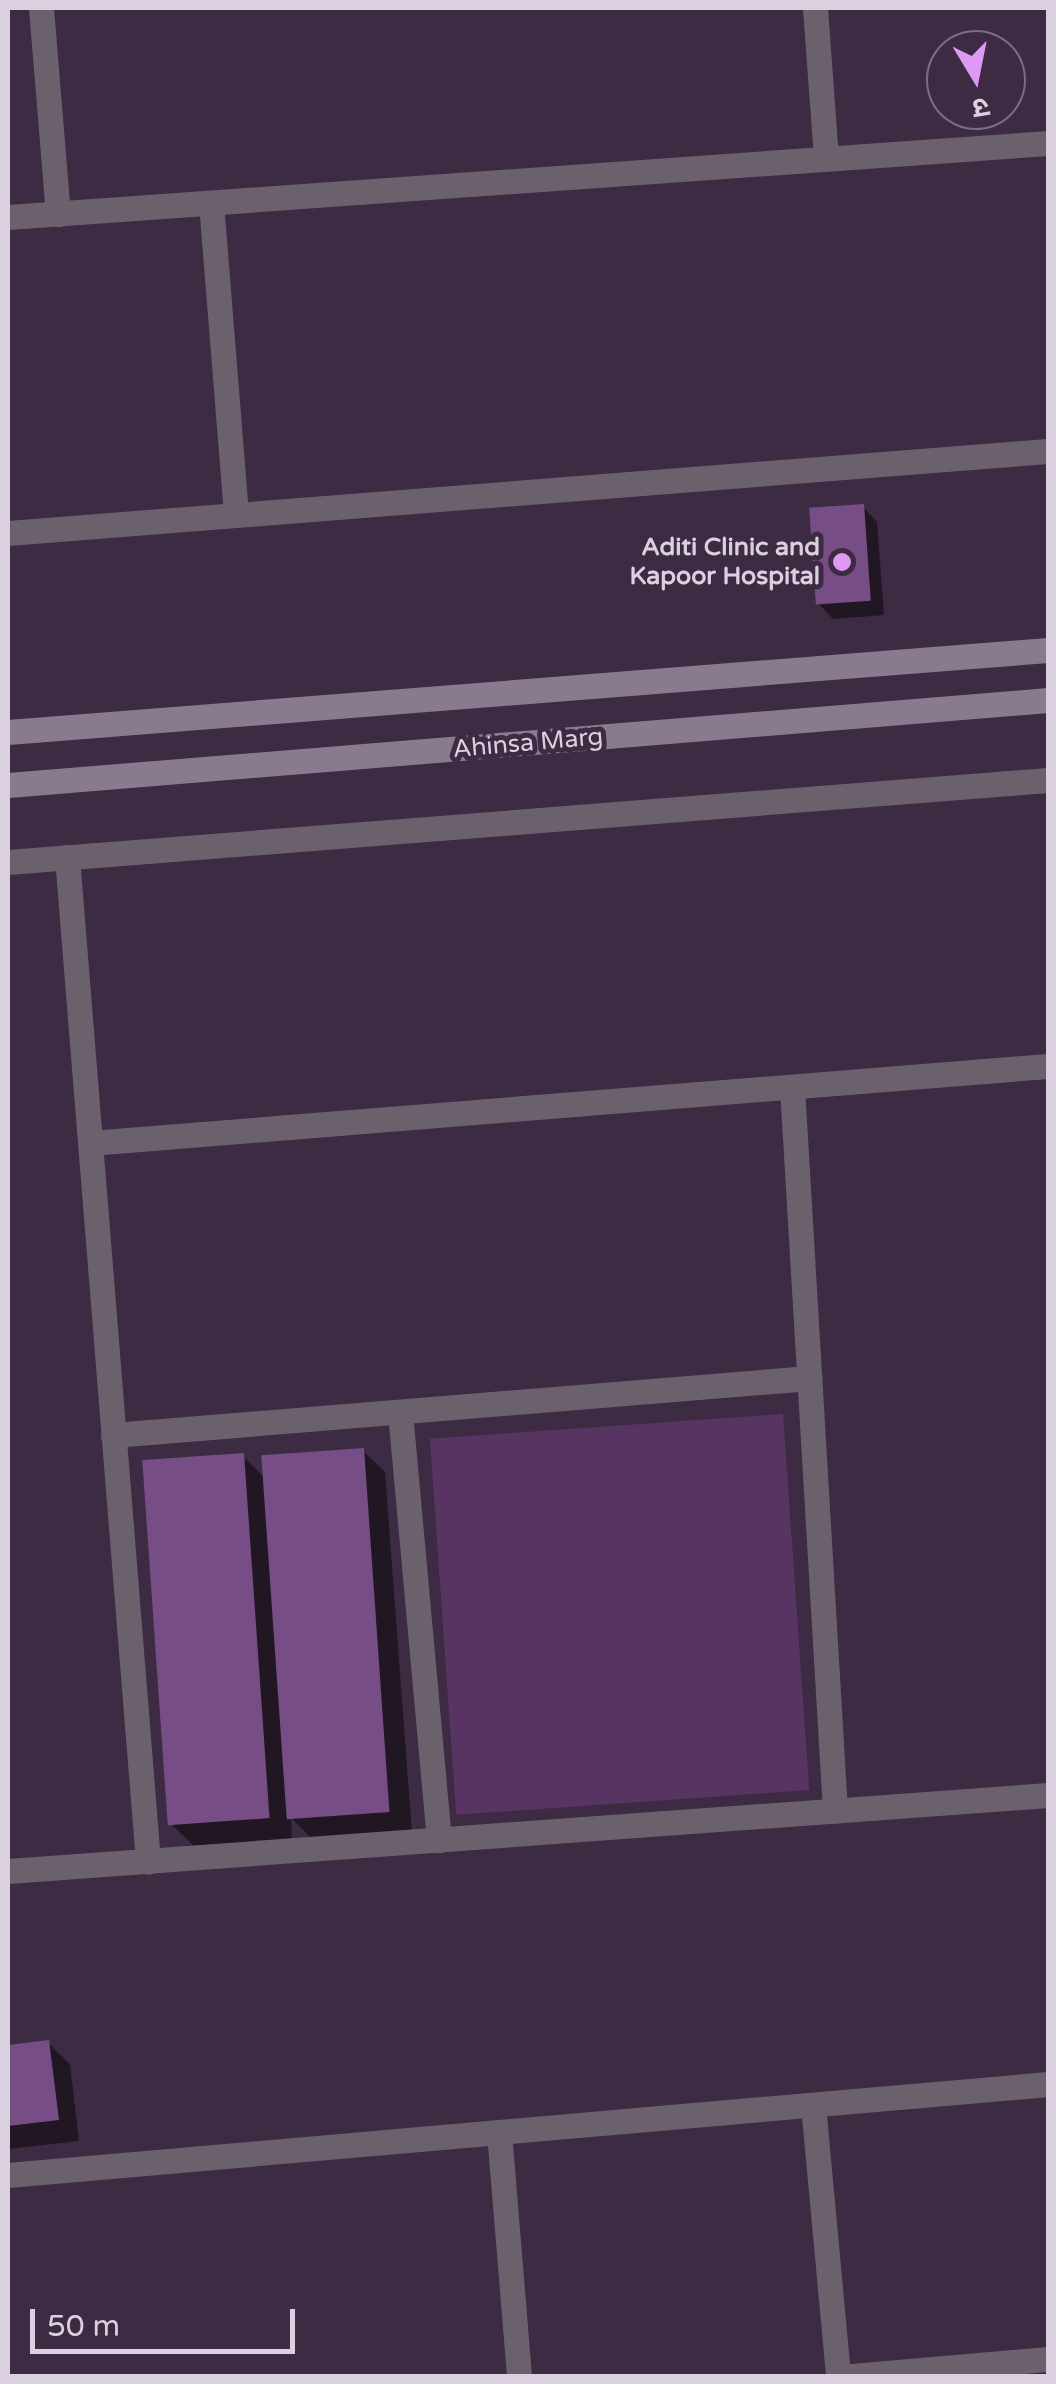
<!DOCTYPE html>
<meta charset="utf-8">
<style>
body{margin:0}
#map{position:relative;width:1056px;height:2384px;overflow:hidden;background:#3c2b42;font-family:"Varela Round","Noto Sans Devanagari",sans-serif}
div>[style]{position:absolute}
.green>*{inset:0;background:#583463;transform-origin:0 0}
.shadow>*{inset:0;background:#0007}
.building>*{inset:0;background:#774d85;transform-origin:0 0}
.street>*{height:25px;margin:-12.5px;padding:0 12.5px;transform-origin:12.5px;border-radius:12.5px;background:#6a616d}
.secondary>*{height:25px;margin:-12.5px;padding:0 12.5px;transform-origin:12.5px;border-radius:12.5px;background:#887b8d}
.dots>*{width:28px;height:28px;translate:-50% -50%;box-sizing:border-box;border:5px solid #3c2b42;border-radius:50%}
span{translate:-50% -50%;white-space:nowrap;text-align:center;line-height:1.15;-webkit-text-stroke:10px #3c2b42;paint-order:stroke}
.poi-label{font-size:25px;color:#dbd0df;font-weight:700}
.right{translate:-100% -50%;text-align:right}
.street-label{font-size:25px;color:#dbd0df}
.frame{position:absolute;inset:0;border:10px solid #dbd0df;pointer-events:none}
.north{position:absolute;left:926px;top:30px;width:100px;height:100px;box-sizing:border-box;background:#3c2b42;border:2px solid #7c6d81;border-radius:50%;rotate:170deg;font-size:28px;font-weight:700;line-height:40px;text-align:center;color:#dbd0df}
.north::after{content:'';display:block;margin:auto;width:35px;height:45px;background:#dd99f3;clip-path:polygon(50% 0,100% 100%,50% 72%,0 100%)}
.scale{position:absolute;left:30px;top:2309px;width:265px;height:45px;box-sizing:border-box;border:5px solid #dbd0df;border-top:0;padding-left:12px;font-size:30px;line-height:35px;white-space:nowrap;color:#dbd0df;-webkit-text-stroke:8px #3c2b42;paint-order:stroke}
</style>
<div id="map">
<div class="green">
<div style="left:783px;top:1414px;width:377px;height:354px;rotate:86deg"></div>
</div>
<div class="shadow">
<div style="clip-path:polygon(863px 507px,877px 522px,884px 615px,833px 619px,819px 604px)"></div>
<div style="clip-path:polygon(363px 1451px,385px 1472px,412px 1833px,313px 1840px,291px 1818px,292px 1839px,194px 1846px,172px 1825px,243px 1456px,265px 1478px)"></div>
<div style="clip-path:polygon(48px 2043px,70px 2064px,79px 2141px,8px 2149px,8px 2048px)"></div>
</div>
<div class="building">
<div style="left:864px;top:504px;width:97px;height:55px;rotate:86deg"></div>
<div style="left:364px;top:1448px;width:365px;height:103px;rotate:86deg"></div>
<div style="left:244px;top:1453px;width:366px;height:102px;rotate:86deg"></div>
<div style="clip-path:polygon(49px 2040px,59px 2120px,8px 2126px,8px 2045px)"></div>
</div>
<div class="street">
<div style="left:41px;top:8px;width:207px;rotate:85.3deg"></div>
<div style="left:815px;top:8px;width:151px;rotate:85.8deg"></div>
<div style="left:211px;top:203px;width:313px;rotate:85.4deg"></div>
<div style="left:8px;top:217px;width:1043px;rotate:-4.07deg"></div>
<div style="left:8px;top:533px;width:1043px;rotate:-4.51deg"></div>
<div style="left:67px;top:857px;width:1008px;rotate:85.39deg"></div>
<div style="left:8px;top:862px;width:1043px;rotate:-4.51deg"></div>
<div style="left:792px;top:1087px;width:725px;rotate:86.6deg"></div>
<div style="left:90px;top:1143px;width:961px;rotate:-4.6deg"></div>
<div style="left:400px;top:1412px;width:430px;rotate:84.8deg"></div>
<div style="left:113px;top:1435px;width:699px;rotate:-4.68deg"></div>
<div style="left:8px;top:1871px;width:1043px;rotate:-4.18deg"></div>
<div style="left:813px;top:2105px;width:272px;rotate:84.7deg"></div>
<div style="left:499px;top:2132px;width:245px;rotate:85.3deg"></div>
<div style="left:8px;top:2175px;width:1044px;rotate:-5deg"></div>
<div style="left:852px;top:2376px;width:197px;rotate:-5deg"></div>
</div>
<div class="secondary">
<div style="left:8px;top:732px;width:1043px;rotate:-4.51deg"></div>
<div style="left:8px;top:785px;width:1043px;rotate:-4.67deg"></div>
</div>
<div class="dots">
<div style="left:842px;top:562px;background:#dd99f3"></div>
</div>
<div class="poi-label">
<span class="right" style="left:820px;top:562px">Aditi Clinic and<br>Kapoor Hospital</span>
</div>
<div class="street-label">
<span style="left:528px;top:743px;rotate:-5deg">Ahinsa Marg</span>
</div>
<div class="frame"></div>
<div class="north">उ</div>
<div class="scale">50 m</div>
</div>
